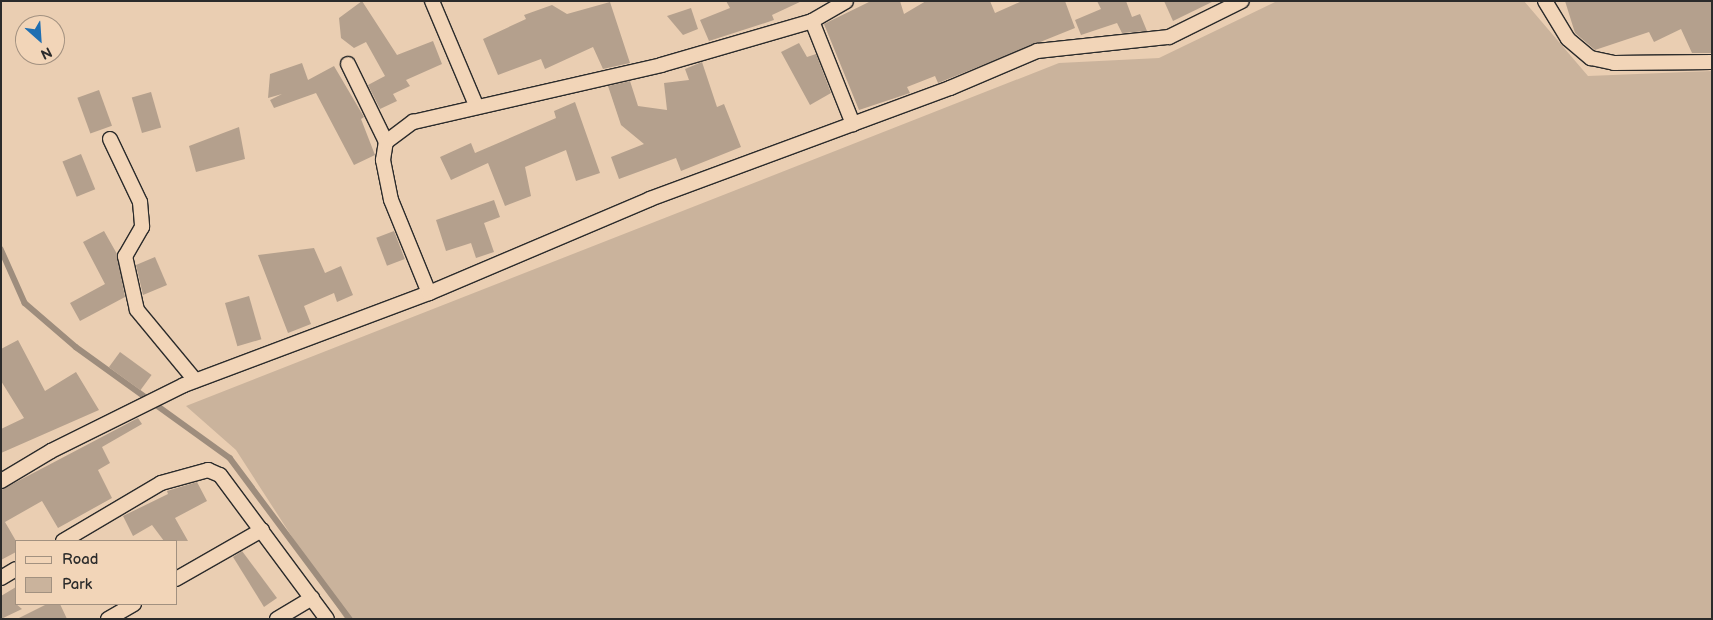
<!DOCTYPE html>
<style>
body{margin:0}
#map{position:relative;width:1713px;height:620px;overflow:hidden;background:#eaceb2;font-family:"Balsamiq Sans",sans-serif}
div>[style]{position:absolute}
.green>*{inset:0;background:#cab39c}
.stream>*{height:5.5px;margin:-2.75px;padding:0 2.75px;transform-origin:2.75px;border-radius:2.75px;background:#9e8d7d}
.building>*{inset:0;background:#b4a08d;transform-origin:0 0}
.roads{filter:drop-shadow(1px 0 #2b2b2b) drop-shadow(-1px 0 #2b2b2b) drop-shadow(0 1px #2b2b2b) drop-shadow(0 -1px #2b2b2b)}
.street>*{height:14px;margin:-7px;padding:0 7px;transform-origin:7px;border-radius:7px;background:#f2d5b8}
span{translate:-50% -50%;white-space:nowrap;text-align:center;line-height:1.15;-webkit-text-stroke:4px #f2d5b8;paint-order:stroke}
.frame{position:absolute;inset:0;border:2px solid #2b2b2b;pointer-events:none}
.legend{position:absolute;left:15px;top:540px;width:162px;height:65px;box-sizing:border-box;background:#f2d5b8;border:1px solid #a29180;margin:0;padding:6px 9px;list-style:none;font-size:15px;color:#2b2b2b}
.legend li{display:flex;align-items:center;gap:10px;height:25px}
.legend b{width:25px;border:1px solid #a29180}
.north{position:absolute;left:15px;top:15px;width:50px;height:50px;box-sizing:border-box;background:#f2d5b8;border:1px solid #a29180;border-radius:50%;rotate:154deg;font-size:14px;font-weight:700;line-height:20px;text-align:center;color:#2b2b2b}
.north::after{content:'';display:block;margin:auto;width:18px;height:22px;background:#1f6fb2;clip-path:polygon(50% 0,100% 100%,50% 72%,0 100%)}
</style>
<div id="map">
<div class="green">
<div style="clip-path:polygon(1277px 1px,1524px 1px,1588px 76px,1712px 71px,1712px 619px,345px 619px,236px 450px,186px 406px,1059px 63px,1159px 58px)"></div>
</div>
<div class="stream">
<div style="left:1px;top:249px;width:59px;rotate:66deg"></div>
<div style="left:25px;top:303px;width:67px;rotate:40.8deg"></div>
<div style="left:76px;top:347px;width:190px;rotate:35.8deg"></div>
<div style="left:230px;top:458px;width:201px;rotate:53.3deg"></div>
</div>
<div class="building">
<div style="clip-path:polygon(362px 1px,397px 55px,433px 41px,442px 64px,406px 80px,410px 86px,393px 94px,397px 101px,380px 109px,368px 85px,385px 76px,366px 42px,354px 48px,341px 38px,339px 18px)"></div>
<div style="clip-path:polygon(726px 1px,802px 1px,772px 15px,774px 20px,709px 41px,700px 20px,730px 8px)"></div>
<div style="clip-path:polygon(871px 1px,900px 1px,904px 14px,926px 1px,990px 1px,995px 13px,1022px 1px,1065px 1px,1075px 28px,938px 83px,935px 76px,907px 87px,910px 93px,859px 110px,824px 24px)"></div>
<div style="clip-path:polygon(1097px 1px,1126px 1px,1132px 17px,1140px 14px,1147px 31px,1122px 33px,1117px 23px,1081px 35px,1075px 20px,1101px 9px)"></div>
<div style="clip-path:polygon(1164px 1px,1214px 1px,1173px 21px)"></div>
<div style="clip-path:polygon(1565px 1px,1712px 1px,1712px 53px,1692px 53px,1681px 29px,1654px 42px,1649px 32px,1595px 50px,1575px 33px)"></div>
<div style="clip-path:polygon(610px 2px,630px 63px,603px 69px,593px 47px,545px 69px,541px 59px,498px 75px,483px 39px,526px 19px,524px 15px,552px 5px,567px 14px)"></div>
<div style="clip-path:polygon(691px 8px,698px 29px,683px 35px,667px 16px)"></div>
<div style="clip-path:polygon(799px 43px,807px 57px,816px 54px,831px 93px,810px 105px,781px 52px)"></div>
<div style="clip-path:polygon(702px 62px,717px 107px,724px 104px,741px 147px,681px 171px,676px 158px,619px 179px,611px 157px,644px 144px,621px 125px,608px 86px,630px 81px,638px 106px,667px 110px,664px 83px,689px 80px,685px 69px)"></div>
<div style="clip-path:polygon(302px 63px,308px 80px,334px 66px,364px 117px,361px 119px,375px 155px,354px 165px,316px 93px,274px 108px,270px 100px,282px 94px,268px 98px,270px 74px)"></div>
<div style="left:99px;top:90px;width:38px;height:23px;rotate:70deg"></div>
<div style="left:151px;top:92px;width:37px;height:20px;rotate:74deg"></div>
<div style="clip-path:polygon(575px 102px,600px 173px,576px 181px,566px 150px,525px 167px,531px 196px,505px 206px,488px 163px,451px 180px,440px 157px,471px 143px,475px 153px,556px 118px,554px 111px)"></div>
<div style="clip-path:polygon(239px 127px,245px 159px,196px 172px,189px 146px)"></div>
<div style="left:81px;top:154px;width:38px;height:20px;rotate:68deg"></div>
<div style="clip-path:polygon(494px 200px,500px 217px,484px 223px,494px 252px,476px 258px,471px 243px,446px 251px,436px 220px)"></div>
<div style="clip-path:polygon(104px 231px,117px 254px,125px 297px,80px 321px,70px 303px,105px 284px,83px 242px)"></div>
<div style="left:394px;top:231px;width:30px;height:19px;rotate:69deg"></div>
<div style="clip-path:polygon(314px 248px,325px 273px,341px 266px,353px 295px,337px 302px,334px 293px,304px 306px,311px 324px,288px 333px,258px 255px)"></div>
<div style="clip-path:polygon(155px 257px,167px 285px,143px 295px,136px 265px)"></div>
<div style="left:249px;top:296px;width:45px;height:25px;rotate:74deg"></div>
<div style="clip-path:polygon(18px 340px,45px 391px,76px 372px,99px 410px,1px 453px,1px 429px,24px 418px,1px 381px,1px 349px)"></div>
<div style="left:120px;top:352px;width:39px;height:19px;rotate:36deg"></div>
<div style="clip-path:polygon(138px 418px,142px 424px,102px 447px,110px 463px,98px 470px,112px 498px,58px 528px,42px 501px,5px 522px,16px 541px,16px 552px,1px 560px,1px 490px)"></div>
<div style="clip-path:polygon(197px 482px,207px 501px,175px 518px,188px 541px,164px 541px,152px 525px,133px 536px,123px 516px,168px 494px,167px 491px)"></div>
<div style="clip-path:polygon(242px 551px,277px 598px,264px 607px,233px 557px)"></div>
<div style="clip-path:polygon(16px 587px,16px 604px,22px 609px,1px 619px,1px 596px)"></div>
<div style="clip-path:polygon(47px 604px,60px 604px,67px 619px,17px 619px)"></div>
</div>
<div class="roads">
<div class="street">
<div style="left:432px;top:1px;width:113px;rotate:67.1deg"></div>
<div style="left:1545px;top:1px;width:44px;rotate:58.8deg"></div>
<div style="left:1568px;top:39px;width:30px;rotate:40deg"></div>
<div style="left:1591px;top:58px;width:24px;rotate:12deg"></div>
<div style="left:1614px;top:63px;width:98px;rotate:-0.6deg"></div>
<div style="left:812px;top:21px;width:39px;rotate:-30deg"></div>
<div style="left:348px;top:64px;width:87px;rotate:64deg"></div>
<div style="left:110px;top:139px;width:70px;rotate:64.5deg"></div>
<div style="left:140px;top:202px;width:25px;rotate:85deg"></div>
<div style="left:142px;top:227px;width:34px;rotate:120deg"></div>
<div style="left:125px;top:256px;width:55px;rotate:77.5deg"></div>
<div style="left:137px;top:310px;width:91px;rotate:50.4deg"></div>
<div style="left:429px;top:293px;width:100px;rotate:-112.2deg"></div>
<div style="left:391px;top:200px;width:41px;rotate:-101.3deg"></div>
<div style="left:383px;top:160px;width:18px;rotate:-81deg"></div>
<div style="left:386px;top:142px;width:34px;rotate:-37deg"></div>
<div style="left:413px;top:122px;width:254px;rotate:-12.9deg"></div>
<div style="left:661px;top:65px;width:157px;rotate:-16.2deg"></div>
<div style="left:812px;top:21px;width:111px;rotate:68.3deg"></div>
<div style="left:1px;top:481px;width:58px;rotate:-31deg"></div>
<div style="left:51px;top:451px;width:148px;rotate:-26.4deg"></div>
<div style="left:184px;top:385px;width:262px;rotate:-20.6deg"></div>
<div style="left:429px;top:293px;width:240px;rotate:-23deg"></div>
<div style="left:650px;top:199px;width:320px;rotate:-20.3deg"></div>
<div style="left:950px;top:88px;width:95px;rotate:-23deg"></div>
<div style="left:1037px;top:51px;width:133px;rotate:-6.1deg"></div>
<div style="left:1169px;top:37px;width:81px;rotate:-26.3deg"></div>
<div style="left:63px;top:541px;width:114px;rotate:-30.6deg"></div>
<div style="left:161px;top:483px;width:49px;rotate:-15.5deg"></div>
<div style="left:208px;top:470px;width:13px;rotate:23deg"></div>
<div style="left:220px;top:475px;width:179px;rotate:53.4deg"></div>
<div style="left:1px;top:578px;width:17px;rotate:-31deg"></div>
<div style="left:176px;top:579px;width:99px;rotate:-29.7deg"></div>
<div style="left:108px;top:619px;width:30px;rotate:-30deg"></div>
<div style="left:277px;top:619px;width:41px;rotate:-31deg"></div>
</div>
</div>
<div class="frame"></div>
<ul class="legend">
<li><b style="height:6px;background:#f2d5b8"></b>Road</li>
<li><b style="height:14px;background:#cab39c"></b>Park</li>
</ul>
<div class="north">N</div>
</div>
